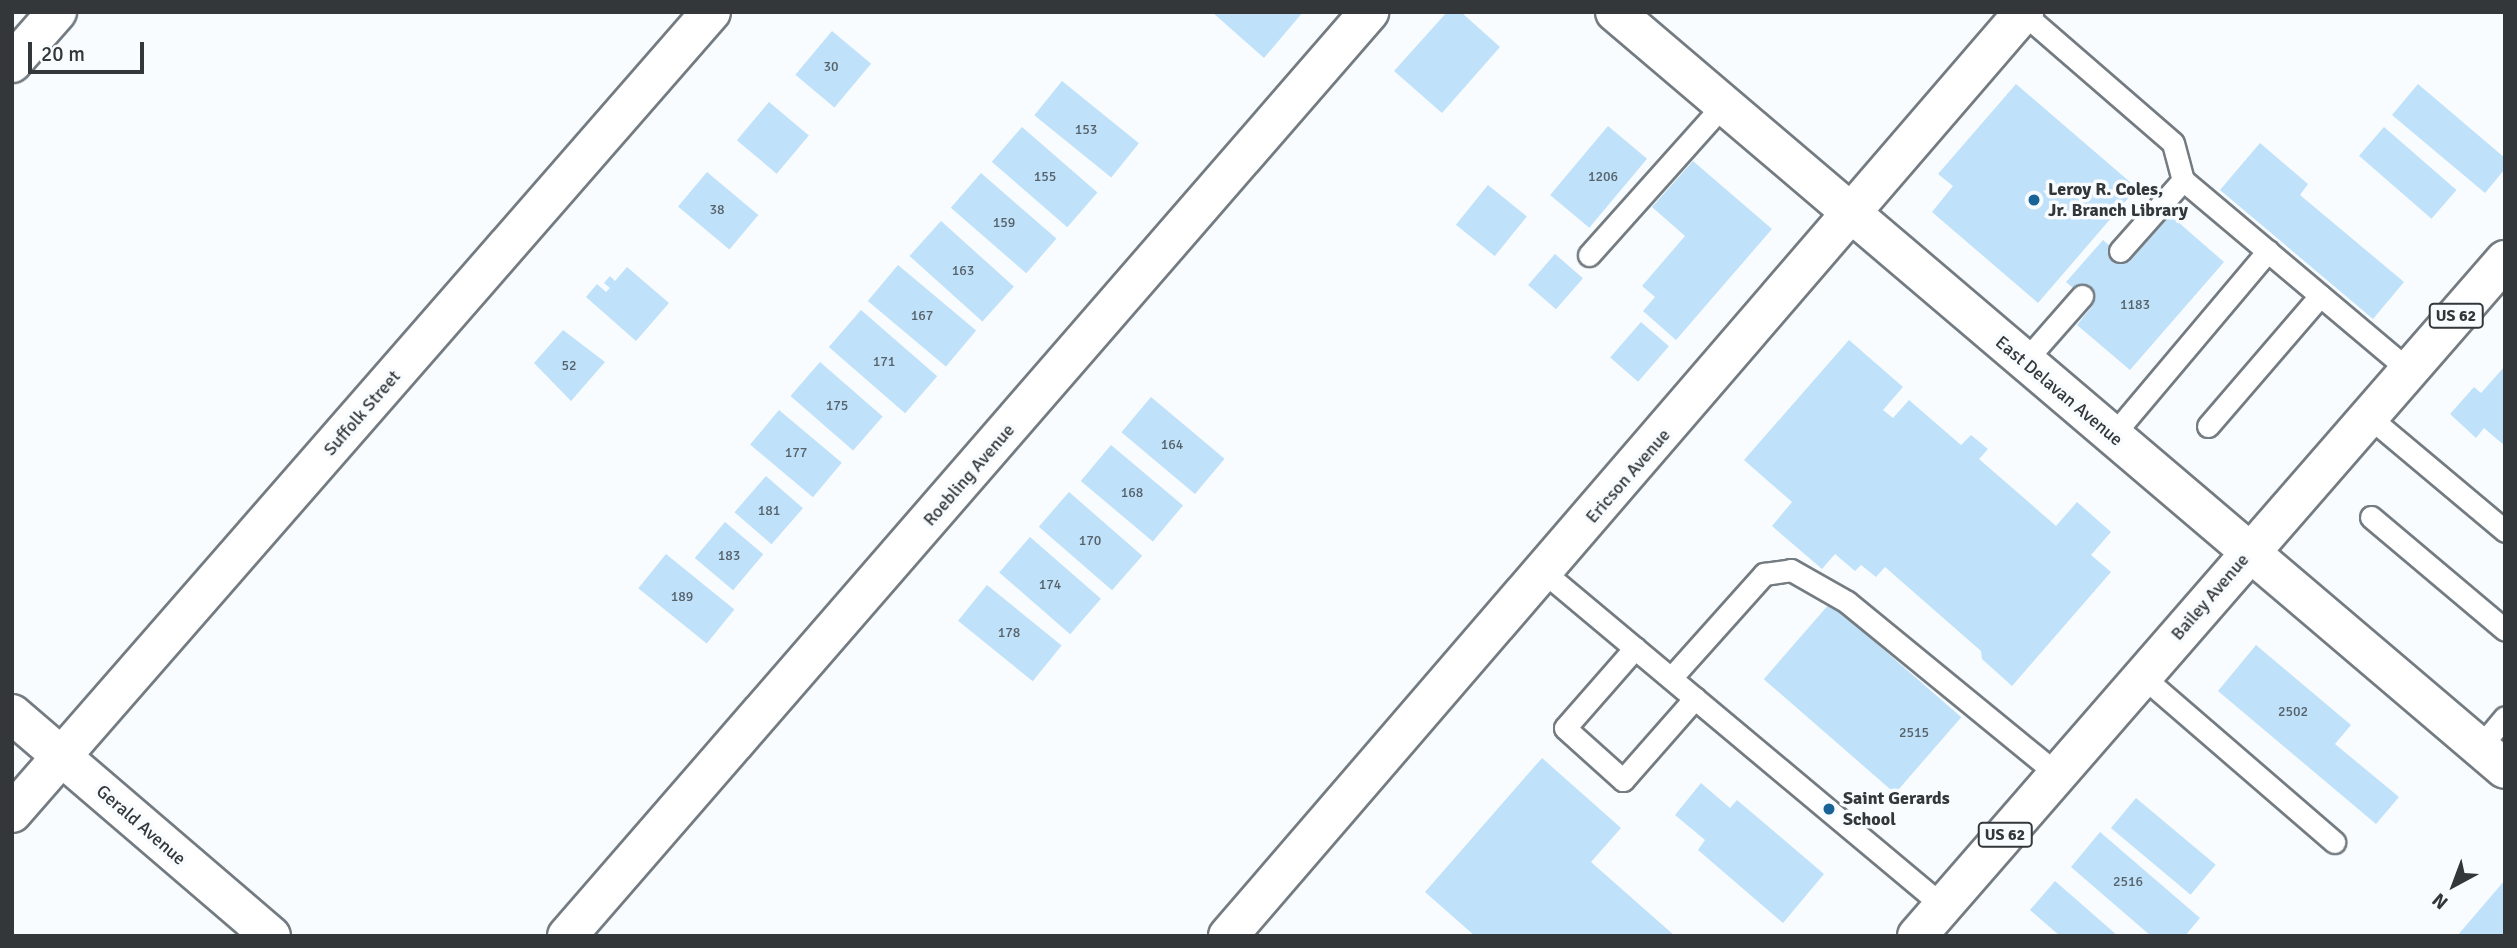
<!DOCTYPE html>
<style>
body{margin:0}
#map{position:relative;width:2517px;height:948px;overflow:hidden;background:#f8fcff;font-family:Signika,sans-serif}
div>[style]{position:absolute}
.building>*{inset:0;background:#c0e1fa;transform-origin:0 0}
.roads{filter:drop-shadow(2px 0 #747c82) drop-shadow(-2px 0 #747c82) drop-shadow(0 2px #747c82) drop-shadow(0 -2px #747c82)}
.service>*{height:21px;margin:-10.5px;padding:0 10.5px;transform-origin:10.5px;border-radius:10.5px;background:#fff}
.minor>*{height:38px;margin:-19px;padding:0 19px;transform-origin:19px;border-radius:19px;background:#fff}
.tertiary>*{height:38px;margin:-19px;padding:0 19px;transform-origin:19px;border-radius:19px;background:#fff}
.primary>*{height:38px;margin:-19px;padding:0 19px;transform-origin:19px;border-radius:19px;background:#fff}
.dots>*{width:19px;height:19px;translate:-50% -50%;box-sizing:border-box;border:4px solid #f8fcff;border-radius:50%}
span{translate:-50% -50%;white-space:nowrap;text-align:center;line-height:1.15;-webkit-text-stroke:7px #f8fcff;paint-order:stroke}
.number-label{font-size:14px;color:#56626a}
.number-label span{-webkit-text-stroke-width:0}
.shield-label span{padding:2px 5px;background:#f8fcff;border:2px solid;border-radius:5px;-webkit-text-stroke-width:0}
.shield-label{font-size:16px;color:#33373a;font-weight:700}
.poi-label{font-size:18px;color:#33373a;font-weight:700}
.left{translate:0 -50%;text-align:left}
.street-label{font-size:18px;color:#33373a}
.frame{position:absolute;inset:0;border:14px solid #33373a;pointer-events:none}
.north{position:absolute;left:2419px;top:850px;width:70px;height:70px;-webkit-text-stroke:5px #f8fcff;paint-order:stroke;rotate:221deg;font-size:19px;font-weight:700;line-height:28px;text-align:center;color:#33373a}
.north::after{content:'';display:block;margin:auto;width:24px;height:32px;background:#33373a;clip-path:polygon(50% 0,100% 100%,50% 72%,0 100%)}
.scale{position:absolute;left:28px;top:42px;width:116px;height:32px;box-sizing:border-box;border:4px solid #33373a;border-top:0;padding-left:9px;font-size:21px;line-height:24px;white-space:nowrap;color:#33373a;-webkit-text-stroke:5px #f8fcff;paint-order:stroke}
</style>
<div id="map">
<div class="building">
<div style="clip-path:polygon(1212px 12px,1303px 12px,1264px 58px)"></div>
<div style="clip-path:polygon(1447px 12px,1461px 12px,1500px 47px,1442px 113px,1394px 71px)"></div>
<div style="left:832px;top:31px;width:51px;height:57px;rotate:40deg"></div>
<div style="left:1062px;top:81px;width:99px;height:44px;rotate:39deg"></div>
<div style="clip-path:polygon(2016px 84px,2137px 188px,2038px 303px,1932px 212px,1953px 186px,1938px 174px)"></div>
<div style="clip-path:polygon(2418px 84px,2505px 158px,2505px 169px,2485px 193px,2392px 115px)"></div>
<div style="left:769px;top:102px;width:52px;height:50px;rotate:40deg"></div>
<div style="left:1608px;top:126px;width:51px;height:90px;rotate:40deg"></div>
<div style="left:1022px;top:127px;width:100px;height:46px;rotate:41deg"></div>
<div style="left:2384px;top:127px;width:96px;height:38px;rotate:41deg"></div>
<div style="clip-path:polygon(2260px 143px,2308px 184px,2300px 195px,2404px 282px,2373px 319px,2220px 190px)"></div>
<div style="clip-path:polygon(1693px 161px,1772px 229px,1676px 340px,1643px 311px,1655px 297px,1642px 286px,1685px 236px,1652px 207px)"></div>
<div style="left:707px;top:172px;width:67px;height:45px;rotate:40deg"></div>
<div style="left:981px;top:173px;width:100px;height:46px;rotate:41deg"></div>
<div style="left:1488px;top:185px;width:50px;height:51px;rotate:39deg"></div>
<div style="clip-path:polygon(2170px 215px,2224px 262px,2130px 370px,2077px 325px,2093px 305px,2066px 282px,2103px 240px,2129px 262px)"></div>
<div style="left:941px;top:221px;width:98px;height:47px;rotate:42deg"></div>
<div style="left:1555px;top:254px;width:37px;height:41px;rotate:41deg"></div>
<div style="left:898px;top:265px;width:102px;height:47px;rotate:40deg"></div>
<div style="clip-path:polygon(627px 267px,669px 303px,636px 341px,586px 297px,597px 284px,606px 292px,610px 288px,604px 283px,610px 276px,615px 281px)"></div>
<div style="left:861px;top:310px;width:101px;height:49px;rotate:41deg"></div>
<div style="left:1641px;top:322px;width:37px;height:47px;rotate:41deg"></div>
<div style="clip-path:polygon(563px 330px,605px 362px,571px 401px,534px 363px)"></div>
<div style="clip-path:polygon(1849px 340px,1903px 387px,1883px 410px,1893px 418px,1909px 400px,1961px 445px,1971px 435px,1988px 449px,1979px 459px,2056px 526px,2077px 502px,2111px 532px,2091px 555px,2111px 572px,2012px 686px,1982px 659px,1981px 651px,1885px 567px,1876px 577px,1861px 565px,1855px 571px,1835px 554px,1822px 569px,1772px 526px,1792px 502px,1744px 460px)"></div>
<div style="left:820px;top:362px;width:83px;height:45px;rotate:41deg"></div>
<div style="clip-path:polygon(2505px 366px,2505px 446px,2484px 428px,2476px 438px,2450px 414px,2474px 387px,2481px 393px)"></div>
<div style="left:1151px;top:397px;width:96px;height:46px;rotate:40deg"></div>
<div style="left:779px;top:410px;width:82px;height:45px;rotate:40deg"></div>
<div style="left:1111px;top:445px;width:94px;height:47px;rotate:40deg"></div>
<div style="left:766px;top:476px;width:49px;height:48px;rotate:41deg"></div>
<div style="left:1069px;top:492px;width:97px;height:46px;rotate:41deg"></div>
<div style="left:725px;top:522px;width:50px;height:47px;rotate:40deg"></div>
<div style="left:1030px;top:537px;width:94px;height:47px;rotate:41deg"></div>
<div style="left:666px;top:554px;width:88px;height:44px;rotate:39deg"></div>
<div style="left:987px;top:585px;width:96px;height:46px;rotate:39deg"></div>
<div style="left:1830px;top:603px;width:174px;height:101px;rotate:41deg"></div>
<div style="clip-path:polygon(2256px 645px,2351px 725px,2335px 744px,2399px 797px,2376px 824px,2218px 691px)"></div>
<div style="clip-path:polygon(1542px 758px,1621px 828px,1591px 862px,1675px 936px,1475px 936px,1425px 892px)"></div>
<div style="clip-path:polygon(1701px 783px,1730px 808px,1737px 800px,1824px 874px,1783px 923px,1698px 850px,1705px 840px,1675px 815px)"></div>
<div style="left:2136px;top:798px;width:104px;height:39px;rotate:40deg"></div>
<div style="clip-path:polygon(2100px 832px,2200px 918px,2185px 936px,2151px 936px,2071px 867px)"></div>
<div style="clip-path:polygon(2505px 880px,2505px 936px,2457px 936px)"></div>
<div style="clip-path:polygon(2055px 881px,2118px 936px,2060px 936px,2030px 910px)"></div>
</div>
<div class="roads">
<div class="service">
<div style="left:2023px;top:13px;width:198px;rotate:40.9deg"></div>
<div style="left:2173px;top:143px;width:38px;rotate:75deg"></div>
<div style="left:2183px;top:180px;width:295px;rotate:40.1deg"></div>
<div style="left:2120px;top:251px;width:95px;rotate:-48.4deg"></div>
<div style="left:1589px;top:255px;width:201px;rotate:-48.2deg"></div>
<div style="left:2024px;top:362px;width:88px;rotate:-48.7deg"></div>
<div style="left:2368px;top:416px;width:179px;rotate:40deg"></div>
<div style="left:2208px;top:426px;width:172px;rotate:-49.3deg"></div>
<div style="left:2112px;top:436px;width:242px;rotate:-49.9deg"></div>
<div style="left:2371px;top:517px;width:175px;rotate:40.1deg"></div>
<div style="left:1545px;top:573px;width:519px;rotate:39.92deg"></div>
<div style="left:1635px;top:648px;width:106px;rotate:131.2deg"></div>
<div style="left:1565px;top:728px;width:78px;rotate:41.9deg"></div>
<div style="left:1623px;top:780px;width:109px;rotate:-48.7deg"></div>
<div style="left:2142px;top:676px;width:254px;rotate:40.8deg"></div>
<div style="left:1671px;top:678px;width:140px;rotate:-48.2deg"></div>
<div style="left:1764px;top:574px;width:27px;rotate:-8deg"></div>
<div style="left:1791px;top:570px;width:64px;rotate:29.7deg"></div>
<div style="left:1847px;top:602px;width:271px;rotate:39.3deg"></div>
<div style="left:2479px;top:748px;width:40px;rotate:-50deg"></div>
</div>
<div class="minor">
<div style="left:12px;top:63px;width:68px;rotate:-48.6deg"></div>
<div style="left:12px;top:714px;width:341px;rotate:40.6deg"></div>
<div style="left:12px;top:813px;width:1063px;rotate:-48.89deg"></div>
<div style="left:567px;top:936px;width:1224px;rotate:-49.04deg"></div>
<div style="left:1228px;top:936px;width:1220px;rotate:-49.26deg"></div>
</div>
<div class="tertiary">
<div style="left:1615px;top:12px;width:1168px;rotate:40.38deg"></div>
</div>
<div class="primary">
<div style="left:1917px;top:936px;width:896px;rotate:-48.98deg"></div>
</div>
</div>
<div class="dots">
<div style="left:2034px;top:200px;background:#1a6396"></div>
<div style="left:1829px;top:809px;background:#1a6396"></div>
</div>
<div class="number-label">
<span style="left:831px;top:67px">30</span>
<span style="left:1086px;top:130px">153</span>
<span style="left:1045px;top:177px">155</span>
<span style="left:1603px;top:177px">1206</span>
<span style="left:717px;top:210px">38</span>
<span style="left:1004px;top:223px">159</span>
<span style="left:963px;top:271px">163</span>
<span style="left:2135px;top:305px">1183</span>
<span style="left:922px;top:316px">167</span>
<span style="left:884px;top:362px">171</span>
<span style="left:569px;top:366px">52</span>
<span style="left:837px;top:406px">175</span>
<span style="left:1172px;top:445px">164</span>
<span style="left:796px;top:453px">177</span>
<span style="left:1132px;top:493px">168</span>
<span style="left:769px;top:511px">181</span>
<span style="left:1090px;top:541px">170</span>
<span style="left:729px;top:556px">183</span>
<span style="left:1050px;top:585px">174</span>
<span style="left:682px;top:597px">189</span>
<span style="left:1009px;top:633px">178</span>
<span style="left:2293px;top:712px">2502</span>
<span style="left:1914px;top:733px">2515</span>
<span style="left:2128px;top:882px">2516</span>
</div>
<div class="shield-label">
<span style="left:2456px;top:316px">US 62</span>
<span style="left:2005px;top:835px">US 62</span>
</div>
<div class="poi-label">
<span class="left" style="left:2048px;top:200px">Leroy R. Coles,<br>Jr. Branch Library</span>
<span class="left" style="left:1843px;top:809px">Saint Gerards<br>School</span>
</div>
<div class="street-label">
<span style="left:2059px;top:391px;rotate:40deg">East Delavan Avenue</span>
<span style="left:362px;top:413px;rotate:-49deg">Suffolk Street</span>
<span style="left:969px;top:475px;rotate:-49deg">Roebling Avenue</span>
<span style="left:1628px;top:476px;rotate:-49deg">Ericson Avenue</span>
<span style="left:2210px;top:597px;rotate:-49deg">Bailey Avenue</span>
<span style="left:141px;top:825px;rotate:41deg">Gerald Avenue</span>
</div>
<div class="frame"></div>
<div class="north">N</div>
<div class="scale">20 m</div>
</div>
